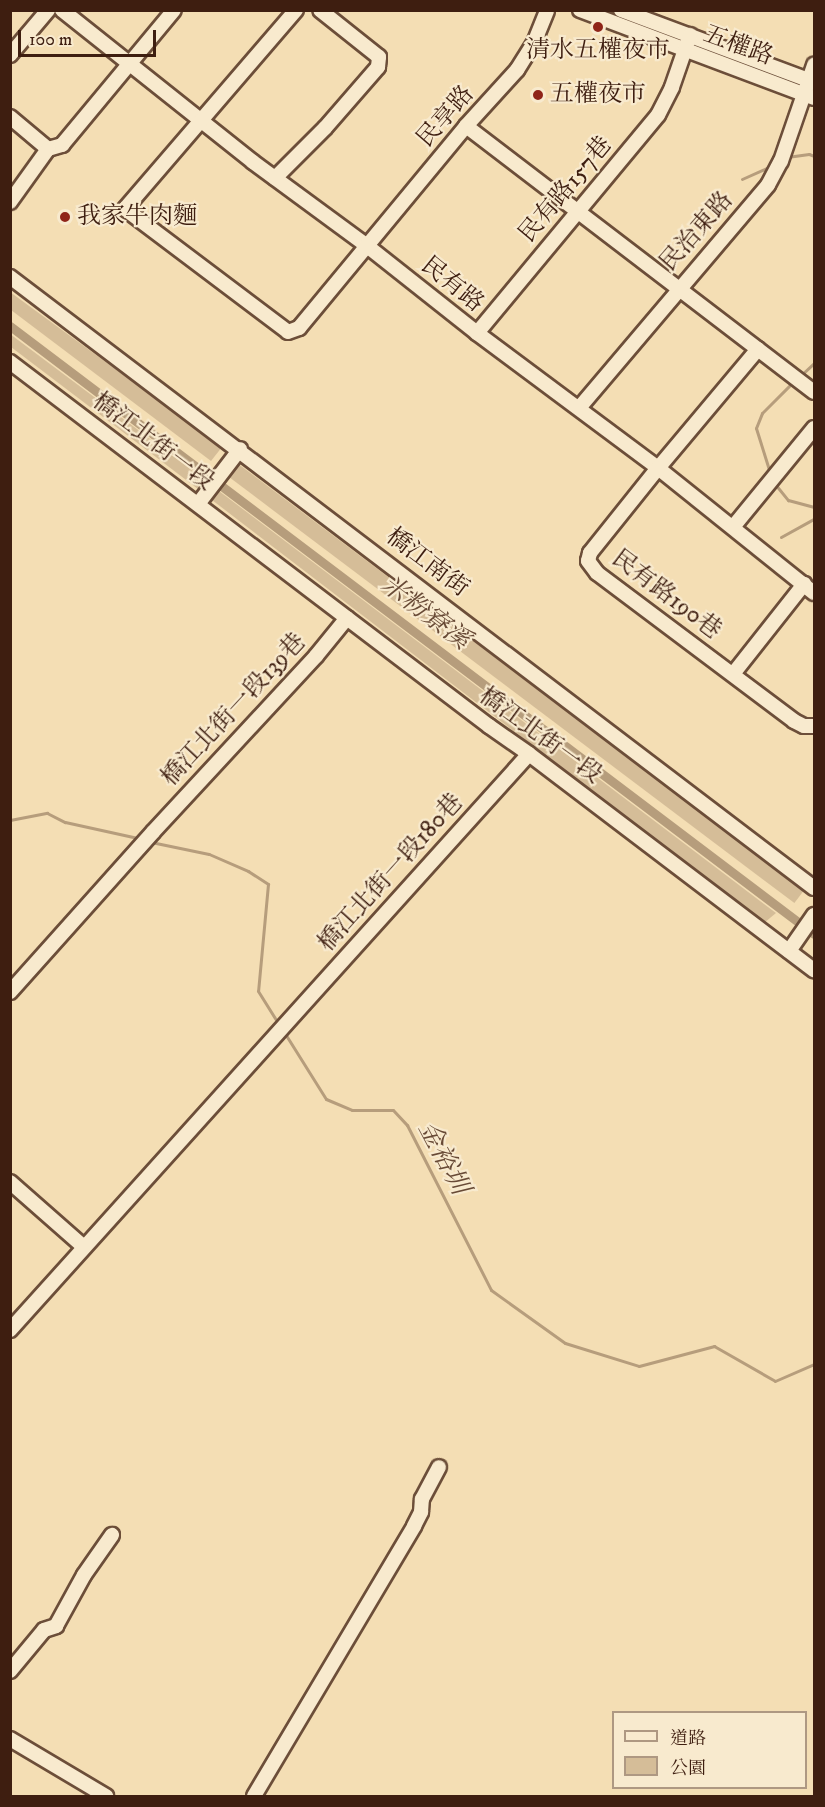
<!DOCTYPE html>
<meta charset="utf-8">
<style>
body{margin:0}
#map{position:relative;width:825px;height:1807px;overflow:hidden;background:#f4deb4;font-family:"IM FELL DW Pica","Noto Serif TC",serif}
div>[style]{position:absolute}
.green>*{inset:0;background:#d5bd98;transform-origin:0 0}
.stream>*{height:3px;margin:-1.5px;padding:0 1.5px;transform-origin:1.5px;border-radius:1.5px;background:#b69d7c}
.canal>*{height:9px;margin:-4.5px;padding:0 4.5px;transform-origin:4.5px;border-radius:4.5px;background:#b69d7c}
.roads{filter:drop-shadow(2px 0 #6c4e39) drop-shadow(-2px 0 #6c4e39) drop-shadow(0 2px #6c4e39) drop-shadow(0 -2px #6c4e39)}
.minor>*{height:14px;margin:-7px;padding:0 7px;transform-origin:7px;border-radius:7px;background:#f8eace}
.dots>*{width:16px;height:16px;translate:-50% -50%;box-sizing:border-box;border:3px solid #f8eace;border-radius:50%}
span{translate:-50% -50%;white-space:nowrap;text-align:center;line-height:1.15;-webkit-text-stroke:4.5px #f8eace;paint-order:stroke}
.street-label{font-size:24px;color:#3e1e10}
.poi-label{font-size:24px;color:#3e1e10}
.left{translate:0 -50%;text-align:left}
.water-label{font-size:26px;color:#684a36;font-style:italic}
.frame{position:absolute;inset:0;border:12px solid #3e1e10;pointer-events:none}
.legend{position:absolute;left:612px;top:1711px;width:195px;height:78px;box-sizing:border-box;background:#f8eace;border:2px solid #ae9882;margin:0;padding:8px 10px;list-style:none;font-size:18px;color:#3e1e10}
.legend li{display:flex;align-items:center;gap:12px;height:30px}
.legend b{width:30px;border:2px solid #ae9882}
.scale{position:absolute;left:18px;top:30px;width:138px;height:27px;box-sizing:border-box;border:3px solid #3e1e10;border-top:0;padding-left:8px;font-size:18px;line-height:21px;white-space:nowrap;color:#3e1e10;-webkit-text-stroke:4px #f8eace;paint-order:stroke}
</style>
<div id="map">
<div class="green">
<div style="clip-path:polygon(10px 292px,222px 447px,211px 461px,11px 310px)"></div>
<div style="clip-path:polygon(10px 334px,205px 480px,198px 489px,11px 347px)"></div>
<div style="left:233px;top:460px;width:715px;height:16px;rotate:37deg"></div>
<div style="clip-path:polygon(219px 491px,776px 913px,764px 923px,212px 500px)"></div>
</div>
<div class="stream">
<div style="left:787px;top:157px;width:22px;rotate:-8deg"></div>
<div style="left:809px;top:154px;width:5px;rotate:22deg"></div>
<div style="left:742px;top:179px;width:34px;rotate:-24deg"></div>
<div style="left:800px;top:376px;width:19px;rotate:-43deg"></div>
<div style="left:771px;top:476px;width:50px;rotate:-107.4deg"></div>
<div style="left:756px;top:428px;width:16px;rotate:-68deg"></div>
<div style="left:762px;top:413px;width:44px;rotate:-45deg"></div>
<div style="left:775px;top:484px;width:21px;rotate:51deg"></div>
<div style="left:788px;top:500px;width:27px;rotate:15deg"></div>
<div style="left:781px;top:537px;width:38px;rotate:-29deg"></div>
<div style="left:10px;top:820px;width:38px;rotate:-11deg"></div>
<div style="left:47px;top:813px;width:20px;rotate:27deg"></div>
<div style="left:65px;top:822px;width:79px;rotate:12.4deg"></div>
<div style="left:151px;top:842px;width:59px;rotate:11.7deg"></div>
<div style="left:209px;top:854px;width:43px;rotate:23.6deg"></div>
<div style="left:248px;top:871px;width:24px;rotate:33deg"></div>
<div style="left:268px;top:884px;width:107px;rotate:95.3deg"></div>
<div style="left:258px;top:991px;width:39px;rotate:58deg"></div>
<div style="left:284px;top:1032px;width:79px;rotate:57.9deg"></div>
<div style="left:326px;top:1099px;width:28px;rotate:23deg"></div>
<div style="left:352px;top:1110px;width:41px"></div>
<div style="left:393px;top:1110px;width:21px;rotate:47deg"></div>
<div style="left:407px;top:1125px;width:185px;rotate:63deg"></div>
<div style="left:491px;top:1290px;width:91px;rotate:35.6deg"></div>
<div style="left:565px;top:1343px;width:77px;rotate:17.3deg"></div>
<div style="left:639px;top:1366px;width:78px;rotate:-14.9deg"></div>
<div style="left:714px;top:1346px;width:70px;rotate:29.8deg"></div>
<div style="left:775px;top:1381px;width:43px;rotate:-23.6deg"></div>
</div>
<div class="canal">
<div style="left:10px;top:326px;width:1008px;rotate:37.1deg"></div>
</div>
<div class="roads">
<div class="minor">
<div style="left:62px;top:10px;width:244px;rotate:38.5deg"></div>
<div style="left:253px;top:162px;width:140px;rotate:36.3deg"></div>
<div style="left:366px;top:245px;width:142px;rotate:38.4deg"></div>
<div style="left:477px;top:333px;width:226px;rotate:36.7deg"></div>
<div style="left:658px;top:468px;width:200px;rotate:38.7deg"></div>
<div style="left:296px;top:10px;width:262px;rotate:130.7deg"></div>
<div style="left:125px;top:209px;width:204px;rotate:37deg"></div>
<div style="left:288px;top:332px;width:12px;rotate:-20deg"></div>
<div style="left:299px;top:328px;width:262px;rotate:-50.4deg"></div>
<div style="left:466px;top:126px;width:76px;rotate:-47.7deg"></div>
<div style="left:517px;top:70px;width:32px;rotate:-58deg"></div>
<div style="left:534px;top:43px;width:35px;rotate:-68deg"></div>
<div style="left:580px;top:10px;width:250px;rotate:20.6deg"></div>
<div style="left:621px;top:10px;width:206px;rotate:20.5deg"></div>
<div style="left:10px;top:55px;width:59px;rotate:-49.8deg"></div>
<div style="left:10px;top:117px;width:50px;rotate:40.1deg"></div>
<div style="left:466px;top:126px;width:438px;rotate:37.4deg"></div>
<div style="left:48px;top:149px;width:15px;rotate:-16deg"></div>
<div style="left:62px;top:145px;width:175px;rotate:-50.3deg"></div>
<div style="left:275px;top:178px;width:71px;rotate:-45deg"></div>
<div style="left:325px;top:128px;width:81px;rotate:-49deg"></div>
<div style="left:378px;top:67px;width:10px;rotate:-84deg"></div>
<div style="left:379px;top:57px;width:75px;rotate:-141.5deg"></div>
<div style="left:10px;top:202px;width:65px;rotate:-54.4deg"></div>
<div style="left:10px;top:277px;width:1010px;rotate:37.23deg"></div>
<div style="left:477px;top:333px;width:283px;rotate:-50.3deg"></div>
<div style="left:658px;top:115px;width:31px;rotate:-63deg"></div>
<div style="left:672px;top:87px;width:55px;rotate:-70.9deg"></div>
<div style="left:758px;top:349px;width:155px;rotate:130deg"></div>
<div style="left:658px;top:468px;width:109px;rotate:128.7deg"></div>
<div style="left:590px;top:553px;width:8px;rotate:104deg"></div>
<div style="left:588px;top:561px;width:15px;rotate:53deg"></div>
<div style="left:597px;top:573px;width:246px;rotate:36.9deg"></div>
<div style="left:794px;top:721px;width:11px;rotate:27deg"></div>
<div style="left:804px;top:726px;width:10px"></div>
<div style="left:10px;top:362px;width:602px;rotate:37.23deg"></div>
<div style="left:489px;top:726px;width:49px;rotate:35deg"></div>
<div style="left:529px;top:754px;width:358px;rotate:37.2deg"></div>
<div style="left:579px;top:408px;width:292px;rotate:-49.7deg"></div>
<div style="left:768px;top:185px;width:27px;rotate:-62deg"></div>
<div style="left:781px;top:161px;width:102px;rotate:-71deg"></div>
<div style="left:198px;top:504px;width:69px;rotate:-52.6deg"></div>
<div style="left:733px;top:527px;width:128px;rotate:-50.7deg"></div>
<div style="left:733px;top:674px;width:115px;rotate:-51.7deg"></div>
<div style="left:789px;top:951px;width:44px;rotate:-55.2deg"></div>
<div style="left:10px;top:992px;width:215px;rotate:-48.2deg"></div>
<div style="left:153px;top:832px;width:240px;rotate:-47.2deg"></div>
<div style="left:316px;top:656px;width:49px;rotate:-50.8deg"></div>
<div style="left:10px;top:1182px;width:98px;rotate:41.3deg"></div>
<div style="left:10px;top:1330px;width:775px;rotate:-47.98deg"></div>
<div style="left:10px;top:1671px;width:53px;rotate:-50.3deg"></div>
<div style="left:44px;top:1630px;width:13px;rotate:-18deg"></div>
<div style="left:56px;top:1626px;width:58px;rotate:-61.2deg"></div>
<div style="left:84px;top:1575px;width:49px;rotate:-55deg"></div>
<div style="left:10px;top:1739px;width:112px;rotate:30.7deg"></div>
<div style="left:254px;top:1796px;width:314px;rotate:-59.3deg"></div>
<div style="left:414px;top:1526px;width:16px;rotate:-63deg"></div>
<div style="left:421px;top:1512px;width:13px;rotate:-86deg"></div>
<div style="left:422px;top:1499px;width:36px;rotate:-62deg"></div>
</div>
</div>
<div class="dots">
<div style="left:598px;top:27px;background:#8f2418"></div>
<div style="left:538px;top:95px;background:#8f2418"></div>
<div style="left:65px;top:217px;background:#8f2418"></div>
</div>
<div class="street-label">
<span style="left:738px;top:46px;rotate:20deg">五權路</span>
<span style="left:446px;top:117px;rotate:-49deg">民享路</span>
<span style="left:566px;top:190px;rotate:-50deg">民有路157巷</span>
<span style="left:697px;top:232px;rotate:-49deg">民治東路</span>
<span style="left:452px;top:285px;rotate:39deg">民有路</span>
<span style="left:153px;top:442px;rotate:37deg">橋江北街一段</span>
<span style="left:427px;top:563px;rotate:37deg">橋江南街</span>
<span style="left:666px;top:595px;rotate:37deg">民有路190巷</span>
<span style="left:234px;top:710px;rotate:-47deg">橋江北街一段139巷</span>
<span style="left:540px;top:736px;rotate:36deg">橋江北街一段</span>
<span style="left:391px;top:873px;rotate:-48deg">橋江北街一段180巷</span>
</div>
<div class="poi-label">
<span style="left:598px;top:51px">清水五權夜市</span>
<span class="left" style="left:550px;top:95px">五權夜市</span>
<span class="left" style="left:77px;top:217px">我家牛肉麵</span>
</div>
<div class="water-label">
<span style="left:425px;top:613px;rotate:37deg">米粉寮溪</span>
<span style="left:443px;top:1158px;rotate:62deg">金裕圳</span>
</div>
<div class="frame"></div>
<ul class="legend">
<li><b style="height:8px;background:#f8eace"></b>道路</li>
<li><b style="height:16px;background:#d5bd98"></b>公園</li>
</ul>
<div class="scale">100 m</div>
</div>
